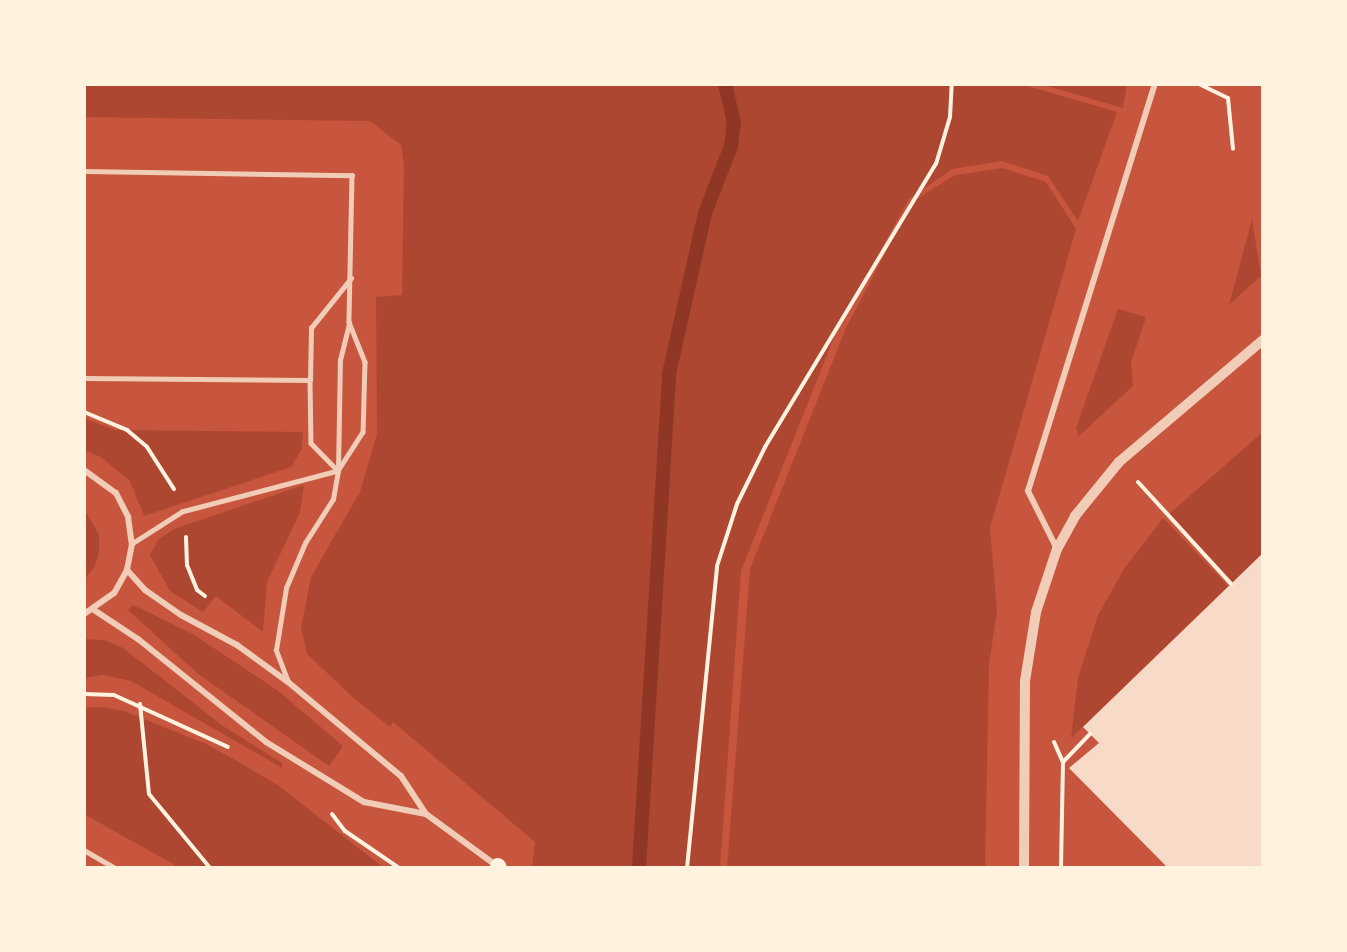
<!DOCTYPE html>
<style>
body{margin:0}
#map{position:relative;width:1347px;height:952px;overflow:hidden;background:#c8553d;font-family:"Libre Baskerville",serif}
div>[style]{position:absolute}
.green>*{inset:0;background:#ae4732}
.stream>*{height:14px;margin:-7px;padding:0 7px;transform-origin:7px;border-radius:7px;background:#8f3625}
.building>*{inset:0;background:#f7dbc8}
.path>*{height:4px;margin:-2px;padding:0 2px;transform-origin:2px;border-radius:2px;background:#fff3e0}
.service>*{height:4.5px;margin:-2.25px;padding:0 2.25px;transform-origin:2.25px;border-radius:2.25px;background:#f1ccb7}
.minor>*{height:6px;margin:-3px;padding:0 3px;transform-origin:3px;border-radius:3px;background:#f1ccb7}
.tertiary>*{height:10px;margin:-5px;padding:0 5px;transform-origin:5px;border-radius:5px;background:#f1ccb7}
.trunk>*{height:16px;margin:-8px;padding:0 8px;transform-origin:8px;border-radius:8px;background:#fff3e0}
span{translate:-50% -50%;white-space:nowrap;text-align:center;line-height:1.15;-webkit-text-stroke:6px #fff3e0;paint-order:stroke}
.frame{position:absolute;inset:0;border:86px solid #fff3e0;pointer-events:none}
</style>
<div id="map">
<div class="green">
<div style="clip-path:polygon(84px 84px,1021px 84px,1117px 112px,1078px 221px,1048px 176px,1002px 161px,952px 169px,909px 199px,837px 330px,741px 571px,720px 868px,532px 868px,535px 842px,393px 722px,390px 727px,356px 700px,307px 654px,301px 628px,311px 577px,360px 492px,377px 434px,376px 297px,402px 295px,404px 165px,401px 145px,370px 121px,84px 117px)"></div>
<div style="clip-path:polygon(1040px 84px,1127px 84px,1123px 108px)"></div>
<div style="clip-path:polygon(1003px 168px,1046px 182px,1076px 229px,990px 528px,997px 611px,989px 664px,985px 868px,727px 868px,750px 569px,846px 328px,912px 202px,955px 175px)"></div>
<div style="clip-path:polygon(1252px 219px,1261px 276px,1229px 305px)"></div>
<div style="clip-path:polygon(1118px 309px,1146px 317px,1131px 362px,1133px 386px,1079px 436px,1076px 428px)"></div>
<div style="clip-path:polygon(84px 418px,115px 430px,303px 432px,302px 449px,291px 467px,144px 516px,130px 481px,101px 457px,84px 450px)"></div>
<div style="clip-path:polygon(1263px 432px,1263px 553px,1233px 582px,1169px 514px)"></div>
<div style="clip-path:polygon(304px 485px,300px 512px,267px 582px,263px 632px,216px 596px,203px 612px,170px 591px,150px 555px,158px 540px,174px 529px)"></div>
<div style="clip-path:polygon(84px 509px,99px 534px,99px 552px,94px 568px,84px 580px)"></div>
<div style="clip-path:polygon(1163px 518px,1228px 586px,1071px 738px,1078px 678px,1098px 615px,1124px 569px)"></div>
<div style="clip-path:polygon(133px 605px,191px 633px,277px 690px,343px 746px,329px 766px,197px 673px,128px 610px)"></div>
<div style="clip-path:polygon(84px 639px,104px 640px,123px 648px,223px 726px,282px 763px,282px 768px,131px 681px,103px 675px,84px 678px)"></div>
<div style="clip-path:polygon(101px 707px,124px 711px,206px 744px,237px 761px,279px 786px,384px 868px,180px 868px,84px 814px,84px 708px)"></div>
</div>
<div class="stream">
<div style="left:639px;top:868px;width:495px;rotate:-86.5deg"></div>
<div style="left:669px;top:374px;width:165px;rotate:-77.4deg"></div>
<div style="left:705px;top:213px;width:72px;rotate:-68.8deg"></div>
<div style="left:731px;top:146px;width:23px;rotate:-83deg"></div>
<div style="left:734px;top:123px;width:40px;rotate:-103deg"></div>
</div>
<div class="building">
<div style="clip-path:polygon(1263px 553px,1263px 868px,1168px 868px,1069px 768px,1099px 743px,1083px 727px)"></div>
</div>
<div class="path">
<div style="left:1199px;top:84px;width:32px;rotate:26deg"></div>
<div style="left:1228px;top:98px;width:51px;rotate:84.4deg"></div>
<div style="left:84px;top:412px;width:47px;rotate:22.7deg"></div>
<div style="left:127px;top:430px;width:26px;rotate:40deg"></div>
<div style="left:147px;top:447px;width:50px;rotate:57.3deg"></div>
<div style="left:1138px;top:482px;width:138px;rotate:47.6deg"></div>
<div style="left:186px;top:537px;width:28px;rotate:88deg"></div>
<div style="left:187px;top:565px;width:27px;rotate:68deg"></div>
<div style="left:197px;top:590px;width:10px;rotate:37deg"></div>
<div style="left:84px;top:694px;width:30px;rotate:2deg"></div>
<div style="left:114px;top:695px;width:125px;rotate:24.5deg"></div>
<div style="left:140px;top:704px;width:90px;rotate:84.3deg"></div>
<div style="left:149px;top:794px;width:96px;rotate:50.5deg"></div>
<div style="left:1054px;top:742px;width:22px;rotate:66deg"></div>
<div style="left:1063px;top:762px;width:106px;rotate:91.1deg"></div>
<div style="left:1063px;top:762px;width:39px;rotate:-46deg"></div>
<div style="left:332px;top:814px;width:21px;rotate:53deg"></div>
<div style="left:345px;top:831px;width:65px;rotate:34.4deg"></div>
<div style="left:687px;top:868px;width:303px;rotate:-84.3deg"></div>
<div style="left:717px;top:566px;width:65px;rotate:-72.1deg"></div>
<div style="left:737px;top:504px;width:64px;rotate:-63.8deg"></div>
<div style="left:765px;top:447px;width:331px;rotate:-58.9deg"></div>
<div style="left:936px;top:164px;width:49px;rotate:-73.4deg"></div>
<div style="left:950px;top:117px;width:33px;rotate:-87deg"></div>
</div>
<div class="service">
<div style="left:84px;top:171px;width:268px;rotate:0.9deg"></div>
<div style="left:352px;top:175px;width:147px;rotate:91.2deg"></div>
<div style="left:349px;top:322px;width:43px;rotate:68.2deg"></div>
<div style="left:365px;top:362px;width:70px;rotate:91.6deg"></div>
<div style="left:363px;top:432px;width:46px;rotate:122.7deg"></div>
<div style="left:338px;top:471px;width:161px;rotate:165.3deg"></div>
<div style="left:182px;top:512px;width:59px;rotate:147.4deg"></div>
<div style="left:84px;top:378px;width:226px;rotate:0.5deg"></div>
<div style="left:310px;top:380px;width:52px;rotate:-88.9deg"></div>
<div style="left:311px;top:328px;width:64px;rotate:-51.3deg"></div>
<div style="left:310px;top:380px;width:63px;rotate:89.1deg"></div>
<div style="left:311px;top:443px;width:39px;rotate:46deg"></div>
<div style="left:288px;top:682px;width:34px;rotate:-111deg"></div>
<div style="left:276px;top:650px;width:63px;rotate:-80.8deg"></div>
<div style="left:286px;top:588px;width:49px;rotate:-67.1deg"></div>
<div style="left:305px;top:543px;width:52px;rotate:-57.5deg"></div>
<div style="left:333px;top:499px;width:28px;rotate:-80deg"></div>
<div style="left:338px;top:471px;width:111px;rotate:-89deg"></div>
<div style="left:340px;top:360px;width:38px;rotate:-76deg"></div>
<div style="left:84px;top:850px;width:36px;rotate:30deg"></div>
</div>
<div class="minor">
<div style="left:84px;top:470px;width:39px;rotate:36deg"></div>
<div style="left:116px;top:493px;width:27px;rotate:63deg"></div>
<div style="left:128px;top:517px;width:27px;rotate:82deg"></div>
<div style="left:132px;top:544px;width:26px;rotate:101deg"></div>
<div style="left:127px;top:570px;width:26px;rotate:119deg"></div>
<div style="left:114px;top:593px;width:37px;rotate:145deg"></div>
<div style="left:1057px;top:549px;width:65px;rotate:-116.6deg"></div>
<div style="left:1028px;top:491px;width:426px;rotate:-72.7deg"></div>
<div style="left:127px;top:570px;width:27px;rotate:48deg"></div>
<div style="left:145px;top:590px;width:44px;rotate:34.8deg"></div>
<div style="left:181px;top:615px;width:64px;rotate:28.2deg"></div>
<div style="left:237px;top:645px;width:63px;rotate:36deg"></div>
<div style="left:288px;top:682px;width:147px;rotate:39.8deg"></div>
<div style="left:401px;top:776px;width:45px;rotate:56.7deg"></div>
<div style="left:426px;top:814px;width:88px;rotate:36.2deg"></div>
<div style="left:94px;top:610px;width:53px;rotate:33.4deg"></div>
<div style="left:138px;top:639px;width:164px;rotate:38.8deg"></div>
<div style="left:266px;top:742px;width:115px;rotate:31.5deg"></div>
<div style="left:364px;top:802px;width:63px;rotate:11deg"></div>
</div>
<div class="tertiary">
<div style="left:1024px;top:868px;width:187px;rotate:-89.7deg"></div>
<div style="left:1025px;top:681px;width:70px;rotate:-80.9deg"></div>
<div style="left:1036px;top:612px;width:66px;rotate:-71.6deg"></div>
<div style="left:1057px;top:549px;width:38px;rotate:-61deg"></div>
<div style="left:1075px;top:516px;width:70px;rotate:-50.8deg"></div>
<div style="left:1119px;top:462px;width:189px;rotate:-40.3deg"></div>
</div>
<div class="trunk">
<div style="left:498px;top:866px;width:2px;rotate:63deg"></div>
</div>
<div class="frame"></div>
</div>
